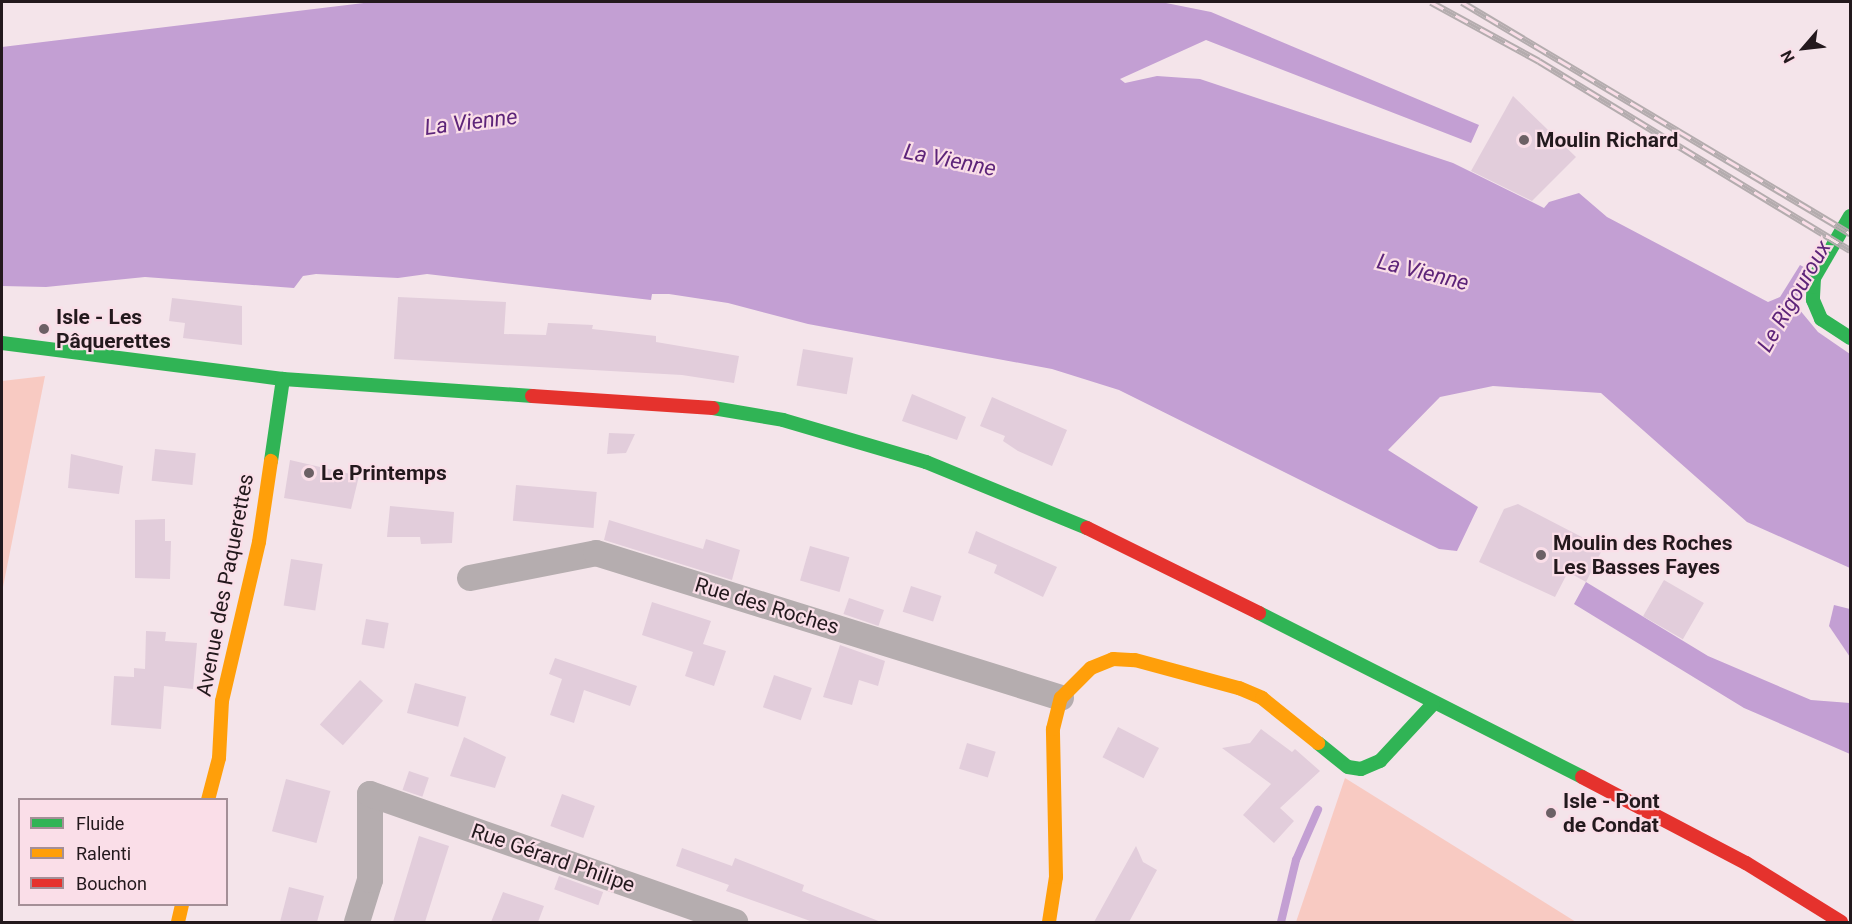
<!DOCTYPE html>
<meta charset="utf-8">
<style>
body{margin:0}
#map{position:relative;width:1852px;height:924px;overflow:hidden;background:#f4e4ea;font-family:Roboto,sans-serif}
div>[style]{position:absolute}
.green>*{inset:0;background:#f8cac2}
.water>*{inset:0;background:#c39fd3}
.stream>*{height:8px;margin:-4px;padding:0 4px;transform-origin:4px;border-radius:4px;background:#c39fd3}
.building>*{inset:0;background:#e2cddb;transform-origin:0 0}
.street>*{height:26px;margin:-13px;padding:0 13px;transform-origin:13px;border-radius:13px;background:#b5adaf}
.fast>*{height:14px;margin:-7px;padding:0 7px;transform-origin:7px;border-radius:7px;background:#30b455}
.slow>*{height:14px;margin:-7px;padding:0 7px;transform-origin:7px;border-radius:7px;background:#ff9f0a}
.jam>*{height:14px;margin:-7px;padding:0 7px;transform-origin:7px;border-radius:7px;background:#e5322d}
.rail>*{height:7px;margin-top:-3.5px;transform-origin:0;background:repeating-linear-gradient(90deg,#fadee8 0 14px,#b4acae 0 28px);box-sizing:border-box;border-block:2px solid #b4acae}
.dots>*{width:16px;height:16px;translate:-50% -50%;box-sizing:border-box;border:3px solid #fadee8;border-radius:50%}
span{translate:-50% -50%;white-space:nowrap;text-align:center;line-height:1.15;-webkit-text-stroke:4.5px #fadee8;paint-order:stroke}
.poi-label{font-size:21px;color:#23191d;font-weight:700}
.left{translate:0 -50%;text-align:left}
.street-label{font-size:21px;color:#23191d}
.water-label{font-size:22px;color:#5d2479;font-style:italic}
.frame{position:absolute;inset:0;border:3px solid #23191d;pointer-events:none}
.legend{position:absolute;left:18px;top:798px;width:210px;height:108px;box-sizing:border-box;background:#fadee8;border:2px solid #a48f97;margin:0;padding:8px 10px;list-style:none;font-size:18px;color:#23191d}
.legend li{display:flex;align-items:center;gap:12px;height:30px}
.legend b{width:30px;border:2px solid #a48f97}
.north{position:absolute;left:1774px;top:18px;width:60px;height:60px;-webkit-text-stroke:4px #fadee8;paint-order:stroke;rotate:242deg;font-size:16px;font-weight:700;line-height:24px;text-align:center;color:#23191d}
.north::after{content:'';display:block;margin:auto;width:21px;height:27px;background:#23191d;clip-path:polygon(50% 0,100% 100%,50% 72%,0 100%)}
</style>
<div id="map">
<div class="green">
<div style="clip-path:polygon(45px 376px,2px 592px,2px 381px)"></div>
<div style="clip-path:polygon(1345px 778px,1576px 922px,1296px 922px)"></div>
</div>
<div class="water">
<div style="clip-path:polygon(372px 2px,1161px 2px,1211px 12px,1479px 125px,1471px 143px,1206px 40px,1120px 79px,1125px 83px,1157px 76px,1200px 79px,1453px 163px,1544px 208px,1549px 202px,1579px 193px,1607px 217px,1768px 302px,1780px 297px,1800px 265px,1811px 271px,1794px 303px,1818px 332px,1850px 354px,1850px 568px,1747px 522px,1601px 393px,1493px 386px,1440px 397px,1388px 450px,1478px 507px,1457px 551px,1439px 549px,1119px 390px,1052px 369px,808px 324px,728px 303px,669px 294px,652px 294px,651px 300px,427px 274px,398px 278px,316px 274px,303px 276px,294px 288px,145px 277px,46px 287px,2px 286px,2px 47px)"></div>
<div style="clip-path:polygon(1586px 582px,1708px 656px,1811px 700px,1850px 703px,1850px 754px,1744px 708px,1574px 604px)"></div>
<div style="clip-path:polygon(1834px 605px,1850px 609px,1850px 657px,1829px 626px)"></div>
</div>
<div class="stream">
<div style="left:1281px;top:922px;width:64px;rotate:-76.4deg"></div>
<div style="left:1296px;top:860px;width:55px;rotate:-66.3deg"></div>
</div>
<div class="building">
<div style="clip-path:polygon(1513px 96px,1576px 157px,1532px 201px,1471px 171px)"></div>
<div style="clip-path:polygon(398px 297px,506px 302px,504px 334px,546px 335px,548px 323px,593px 325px,592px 329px,656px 336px,656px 342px,739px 356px,734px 383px,682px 375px,394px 359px)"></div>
<div style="clip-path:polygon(172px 298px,242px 306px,242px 345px,183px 338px,185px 323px,169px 321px)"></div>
<div style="left:803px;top:349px;width:51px;height:37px;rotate:10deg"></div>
<div style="clip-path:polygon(912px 394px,966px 417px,957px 440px,902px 421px)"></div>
<div style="clip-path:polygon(992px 397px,1067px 430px,1052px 466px,1018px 451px,1003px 441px,1005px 436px,980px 426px)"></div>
<div style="clip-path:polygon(609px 433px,635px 434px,626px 453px,607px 454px)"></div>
<div style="left:155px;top:449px;width:41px;height:32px;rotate:6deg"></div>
<div style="clip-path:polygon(71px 454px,123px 466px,119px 494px,68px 488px)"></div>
<div style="clip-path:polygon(290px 460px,359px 476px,351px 509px,284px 498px)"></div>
<div style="left:516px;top:485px;width:81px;height:36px;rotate:5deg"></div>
<div style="clip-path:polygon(1518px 504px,1603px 548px,1586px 582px,1568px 572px,1555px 597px,1479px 562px,1504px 509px)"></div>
<div style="clip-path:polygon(390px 506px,454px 512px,452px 543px,421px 544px,420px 537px,387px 537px)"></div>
<div style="clip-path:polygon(165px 519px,165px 541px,171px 541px,170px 579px,135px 578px,135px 520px)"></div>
<div style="clip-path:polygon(609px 520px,703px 549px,706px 539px,740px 550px,732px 580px,604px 540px)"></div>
<div style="clip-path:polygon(976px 531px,1057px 567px,1043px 597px,994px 573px,997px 565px,968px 553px)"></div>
<div style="left:810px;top:546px;width:41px;height:36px;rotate:16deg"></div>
<div style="left:291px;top:559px;width:32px;height:47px;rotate:9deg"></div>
<div style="left:1664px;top:580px;width:46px;height:42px;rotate:30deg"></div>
<div style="left:911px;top:586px;width:32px;height:27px;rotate:18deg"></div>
<div style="left:849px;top:598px;width:37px;height:17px;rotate:19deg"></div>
<div style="clip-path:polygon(652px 602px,711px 621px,703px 644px,726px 651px,714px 686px,685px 676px,693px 652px,642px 635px)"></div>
<div style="left:366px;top:619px;width:23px;height:26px;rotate:10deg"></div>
<div style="clip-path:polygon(146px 631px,166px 632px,165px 641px,197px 643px,193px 689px,164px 686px,161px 729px,111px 725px,114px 676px,134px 677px,134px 668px,145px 669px)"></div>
<div style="clip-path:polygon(840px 645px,885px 661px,878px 686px,859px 680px,852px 705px,823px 697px)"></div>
<div style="clip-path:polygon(555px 658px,637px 686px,630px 706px,584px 690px,574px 723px,550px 715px,562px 679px,549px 674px)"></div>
<div style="left:774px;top:675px;width:40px;height:34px;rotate:19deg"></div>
<div style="left:360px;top:680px;width:31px;height:60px;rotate:42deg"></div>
<div style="left:415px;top:683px;width:53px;height:31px;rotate:15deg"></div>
<div style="left:1118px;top:727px;width:46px;height:34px;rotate:27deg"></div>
<div style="clip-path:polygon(1261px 729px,1292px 752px,1295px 749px,1320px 771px,1280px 808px,1294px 821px,1274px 843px,1243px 815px,1271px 784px,1222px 748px,1250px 743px)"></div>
<div style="clip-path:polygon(464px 737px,506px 757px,495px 788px,450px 776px)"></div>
<div style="left:967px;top:743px;width:30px;height:27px;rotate:17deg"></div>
<div style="left:409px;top:771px;width:21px;height:20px;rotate:19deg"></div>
<div style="left:286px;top:779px;width:46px;height:54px;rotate:15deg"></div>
<div style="left:562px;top:794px;width:35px;height:34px;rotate:20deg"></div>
<div style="clip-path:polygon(419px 836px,449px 846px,425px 922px,393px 922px)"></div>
<div style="clip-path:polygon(1136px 846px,1143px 862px,1157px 870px,1129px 922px,1094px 922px)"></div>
<div style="clip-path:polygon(682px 848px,732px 866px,735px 858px,804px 885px,802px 891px,881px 922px,813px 922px,726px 891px,729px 885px,676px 866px)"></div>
<div style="left:559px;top:876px;width:47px;height:14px;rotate:20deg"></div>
<div style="clip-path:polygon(289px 887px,324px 896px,317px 922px,280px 922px)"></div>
<div style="clip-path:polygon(503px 892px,544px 906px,538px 922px,491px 922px)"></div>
</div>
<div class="street">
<div style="left:470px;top:578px;width:128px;rotate:-11.2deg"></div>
<div style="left:596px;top:553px;width:487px;rotate:17.3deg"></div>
<div style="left:357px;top:922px;width:44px;rotate:-72.8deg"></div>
<div style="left:370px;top:880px;width:86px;rotate:-90deg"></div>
<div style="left:370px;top:794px;width:387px;rotate:19.3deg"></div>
</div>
<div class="fast">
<div style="left:1850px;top:216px;width:72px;rotate:120.1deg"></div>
<div style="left:1814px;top:278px;width:22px;rotate:93deg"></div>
<div style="left:1813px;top:300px;width:21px;rotate:67deg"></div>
<div style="left:1821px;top:319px;width:35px;rotate:33deg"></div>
<div style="left:2px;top:343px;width:283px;rotate:7.3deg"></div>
<div style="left:283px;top:379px;width:250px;rotate:3.9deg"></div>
<div style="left:713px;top:408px;width:71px;rotate:9.7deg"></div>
<div style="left:783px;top:420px;width:149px;rotate:16.4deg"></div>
<div style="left:926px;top:462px;width:174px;rotate:22.3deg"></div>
<div style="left:271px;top:461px;width:83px;rotate:-81.7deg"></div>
<div style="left:1259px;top:613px;width:362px;rotate:26.9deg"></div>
<div style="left:1318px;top:743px;width:38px;rotate:39deg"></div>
<div style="left:1348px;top:767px;width:13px;rotate:9deg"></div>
<div style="left:1361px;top:769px;width:21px;rotate:-23deg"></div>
<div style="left:1380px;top:761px;width:78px;rotate:-47.1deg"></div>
</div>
<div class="slow">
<div style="left:208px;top:800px;width:43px;rotate:-75.3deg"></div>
<div style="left:219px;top:758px;width:57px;rotate:-87deg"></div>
<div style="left:222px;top:701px;width:163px;rotate:-76.9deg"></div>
<div style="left:259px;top:542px;width:82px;rotate:-81.6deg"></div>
<div style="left:178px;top:922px;width:18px;rotate:-77deg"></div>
<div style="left:1049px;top:922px;width:46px;rotate:-81.2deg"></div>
<div style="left:1056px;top:877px;width:148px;rotate:-91.2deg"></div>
<div style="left:1053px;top:729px;width:32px;rotate:-76deg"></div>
<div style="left:1061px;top:698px;width:42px;rotate:-45deg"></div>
<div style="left:1091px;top:668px;width:24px;rotate:-22deg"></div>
<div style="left:1113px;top:659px;width:22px;rotate:3deg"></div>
<div style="left:1135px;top:660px;width:108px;rotate:15.1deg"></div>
<div style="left:1239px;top:688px;width:25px;rotate:23deg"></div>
<div style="left:1262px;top:698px;width:72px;rotate:38.8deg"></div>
</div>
<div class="jam">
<div style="left:532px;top:396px;width:181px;rotate:3.8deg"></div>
<div style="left:1087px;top:528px;width:192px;rotate:26.3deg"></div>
<div style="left:1582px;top:777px;width:185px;rotate:27.7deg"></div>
<div style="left:1746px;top:863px;width:112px;rotate:31.8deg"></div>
</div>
<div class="rail">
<div style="left:1431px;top:2px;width:123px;rotate:28.6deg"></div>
<div style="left:1539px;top:61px;width:364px;rotate:31.3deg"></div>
<div style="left:1462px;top:2px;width:452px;rotate:30.8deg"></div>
</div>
<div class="dots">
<div style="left:1524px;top:140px;background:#6c6065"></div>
<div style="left:44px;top:329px;background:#6c6065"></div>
<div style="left:309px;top:473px;background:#6c6065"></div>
<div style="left:1541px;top:555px;background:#6c6065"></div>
<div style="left:1551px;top:813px;background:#6c6065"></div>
</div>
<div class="poi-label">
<span class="left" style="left:1536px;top:140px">Moulin Richard</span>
<span class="left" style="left:56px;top:329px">Isle - Les<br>Pâquerettes</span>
<span class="left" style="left:321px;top:473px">Le Printemps</span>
<span class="left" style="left:1553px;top:555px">Moulin des Roches<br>Les Basses Fayes</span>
<span class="left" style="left:1563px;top:813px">Isle - Pont<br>de Condat</span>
</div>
<div class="street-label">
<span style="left:225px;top:585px;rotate:-79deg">Avenue des Paquerettes</span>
<span style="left:767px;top:606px;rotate:17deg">Rue des Roches</span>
<span style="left:553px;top:858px;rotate:19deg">Rue Gérard Philipe</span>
</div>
<div class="water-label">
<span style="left:471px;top:122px;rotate:-7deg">La Vienne</span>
<span style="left:950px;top:160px;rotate:11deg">La Vienne</span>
<span style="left:1423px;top:272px;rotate:14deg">La Vienne</span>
<span style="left:1794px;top:296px;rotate:-60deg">Le Rigouroux</span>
</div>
<div class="frame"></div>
<ul class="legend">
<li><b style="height:8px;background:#30b455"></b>Fluide</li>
<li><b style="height:8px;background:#ff9f0a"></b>Ralenti</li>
<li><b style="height:8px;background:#e5322d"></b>Bouchon</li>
</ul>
<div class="north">N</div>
</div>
